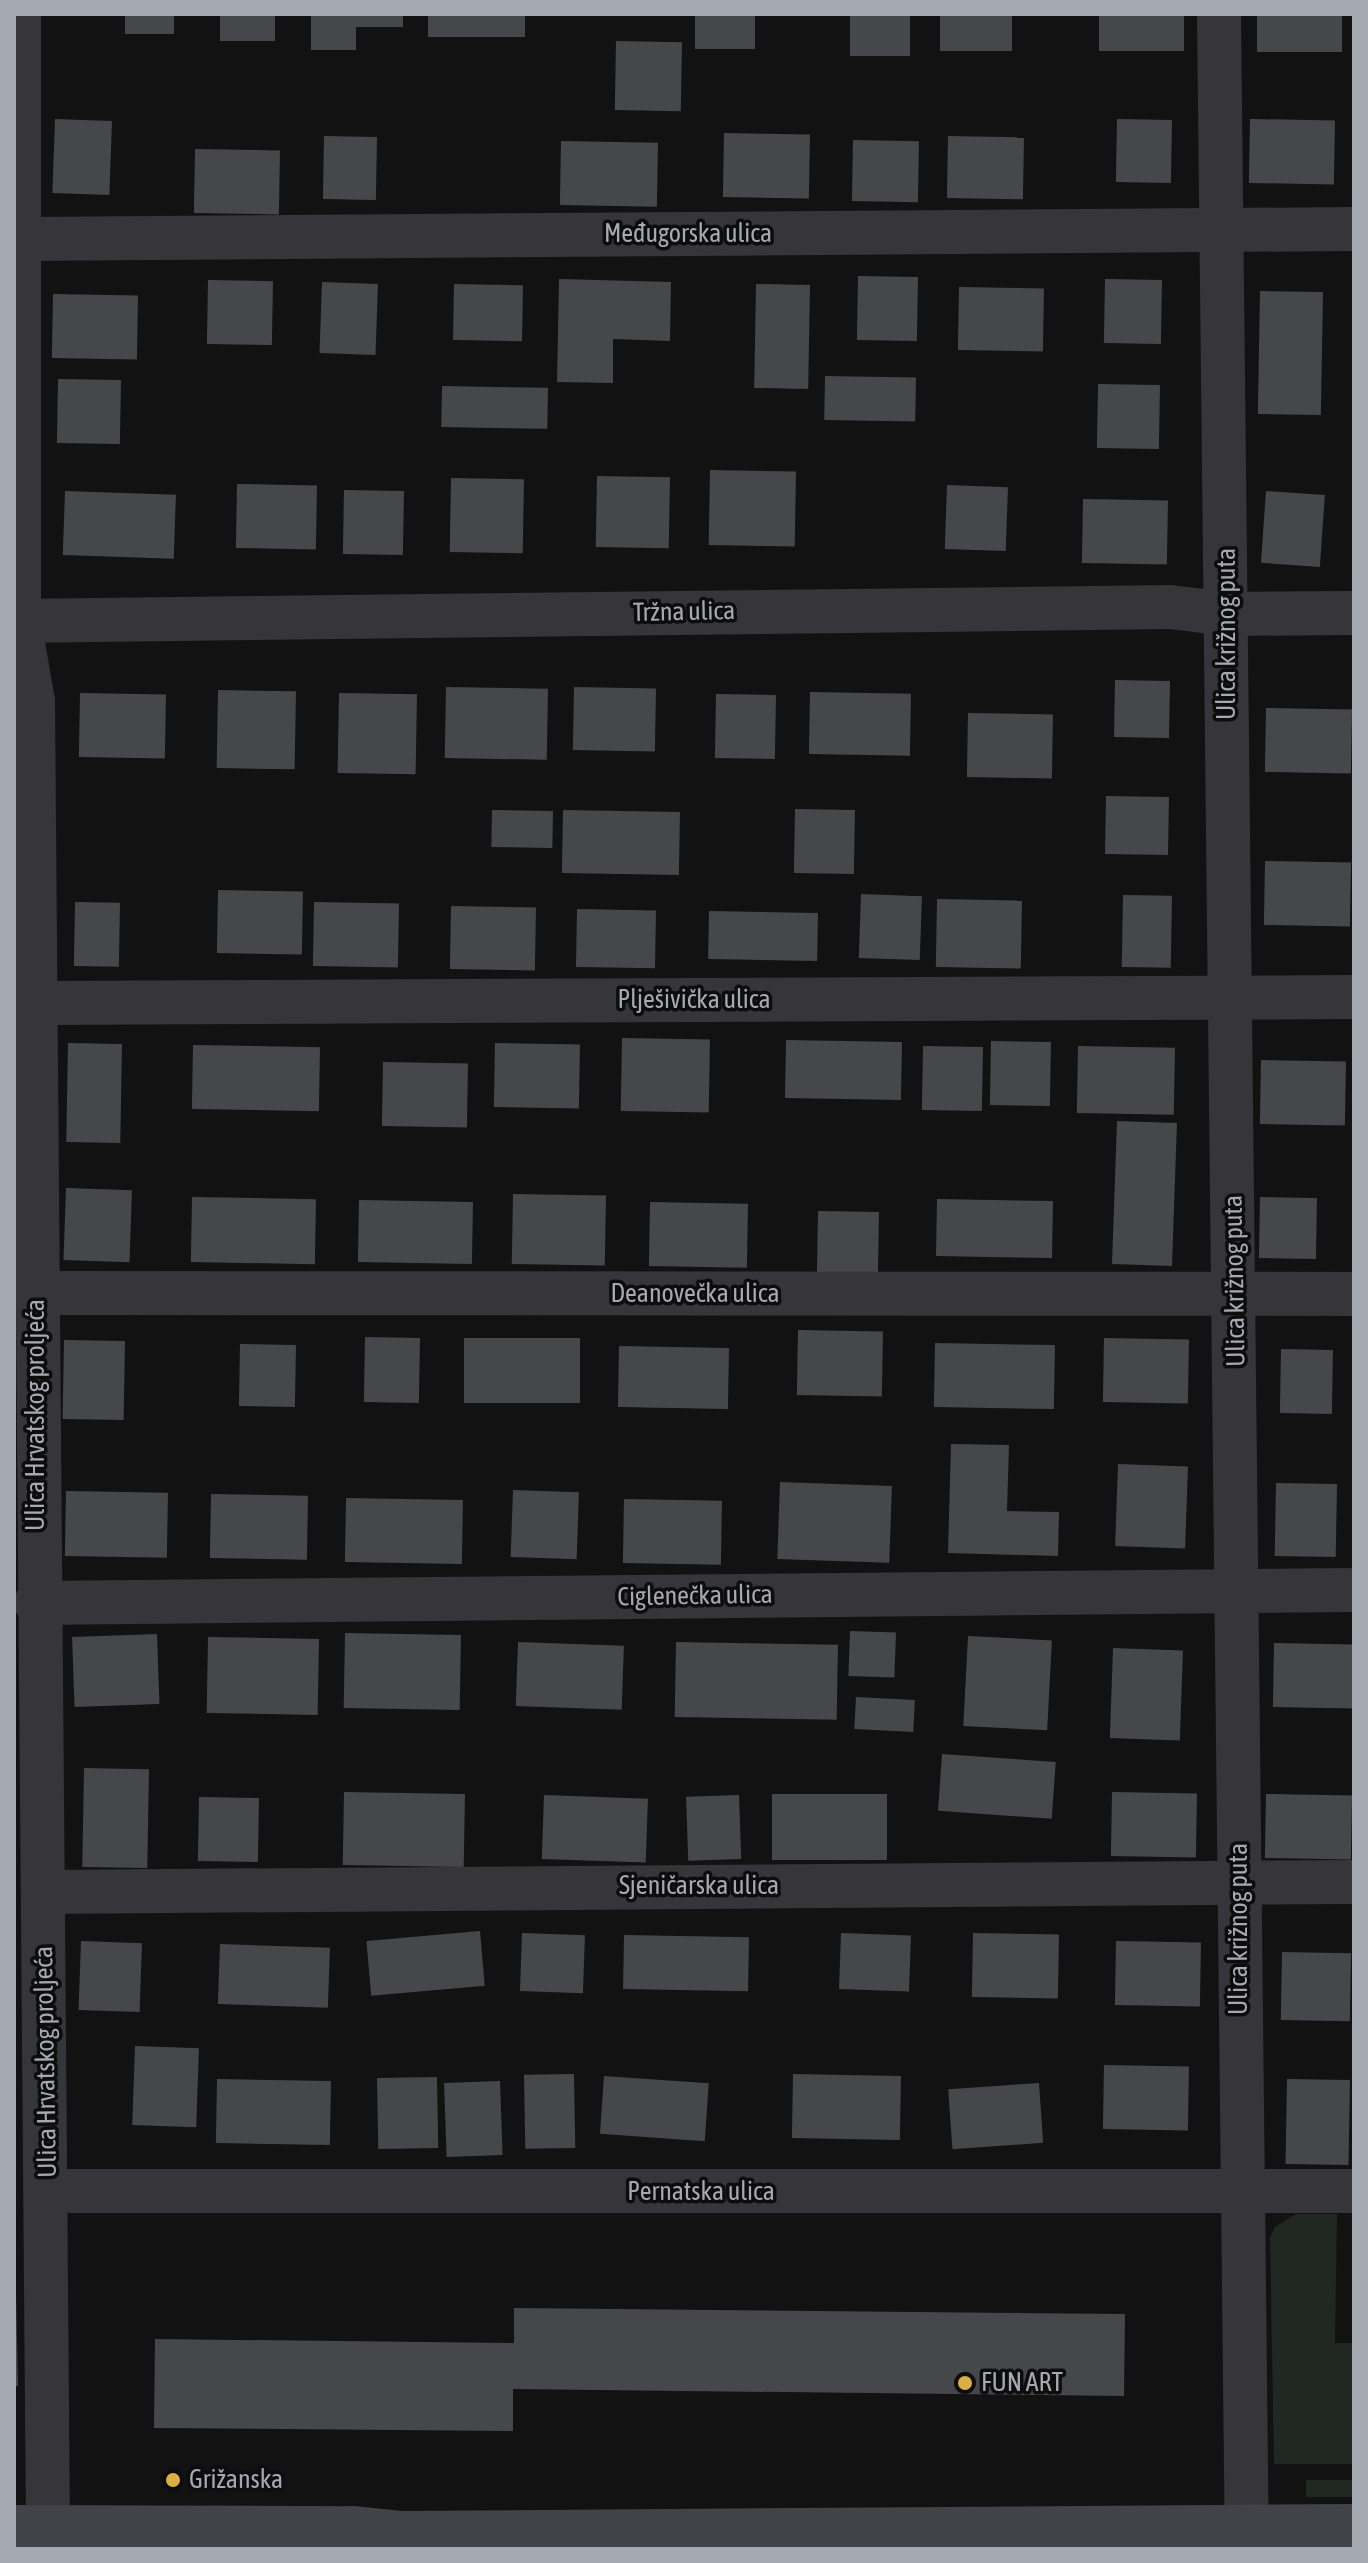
<!DOCTYPE html>
<meta charset="utf-8">
<style>
body{margin:0}
#map{position:relative;width:1368px;height:2563px;overflow:hidden;background:#121213;font-family:"Asap Condensed",sans-serif}
div>[style]{position:absolute}
.green>*{inset:0;background:#212722;transform-origin:0 0}
.building>*{inset:0;background:#46474b;transform-origin:0 0}
.street>*{height:44px;margin:-22px;padding:0 22px;transform-origin:22px;border-radius:22px;background:#36363a}
.secondary>*{height:44px;margin:-22px;padding:0 22px;transform-origin:22px;border-radius:22px;background:#424348}
.dots>*{width:22px;height:22px;translate:-50% -50%;box-sizing:border-box;border:4px solid #0d0d0e;border-radius:50%}
span{translate:-50% -50%;white-space:nowrap;text-align:center;line-height:1.15;-webkit-text-stroke:7px #0d0d0e;paint-order:stroke}
.street-label{font-size:26px;color:#a5a9b2}
.poi-label{font-size:26px;color:#a5a9b2}
.left{translate:0 -50%;text-align:left}
.frame{position:absolute;inset:0;border:16px solid #a5a9b2;pointer-events:none}
</style>
<div id="map">
<div class="green">
<div style="clip-path:polygon(1296px 2214px,1337px 2214px,1335px 2343px,1354px 2343px,1354px 2464px,1274px 2464px,1270px 2237px,1275px 2227px)"></div>
<div style="left:1306px;top:2480px;width:48px;height:17px"></div>
</div>
<div class="building">
<div style="left:125px;top:14px;width:49px;height:20px"></div>
<div style="left:220px;top:14px;width:55px;height:27px"></div>
<div style="clip-path:polygon(311px 14px,403px 14px,403px 27px,356px 27px,356px 50px,311px 50px)"></div>
<div style="left:428px;top:14px;width:97px;height:23px"></div>
<div style="left:695px;top:14px;width:60px;height:35px"></div>
<div style="left:850px;top:14px;width:60px;height:42px"></div>
<div style="left:940px;top:14px;width:72px;height:37px"></div>
<div style="left:1099px;top:14px;width:85px;height:37px"></div>
<div style="left:1257px;top:14px;width:85px;height:38px"></div>
<div style="left:616px;top:41px;width:66px;height:69px;rotate:1deg"></div>
<div style="left:55px;top:119px;width:57px;height:74px;rotate:2deg"></div>
<div style="left:1117px;top:119px;width:55px;height:63px;rotate:1deg"></div>
<div style="left:1250px;top:119px;width:85px;height:64px;rotate:1deg"></div>
<div style="left:724px;top:133px;width:86px;height:64px;rotate:1deg"></div>
<div style="left:324px;top:136px;width:53px;height:63px;rotate:1deg"></div>
<div style="left:948px;top:136px;width:76px;height:62px;rotate:1deg"></div>
<div style="left:853px;top:140px;width:66px;height:61px;rotate:1deg"></div>
<div style="left:561px;top:141px;width:97px;height:64px;rotate:1deg"></div>
<div style="left:195px;top:149px;width:85px;height:64px;rotate:1deg"></div>
<div style="left:858px;top:276px;width:60px;height:64px;rotate:1deg"></div>
<div style="clip-path:polygon(559px 279px,671px 282px,670px 341px,613px 339px,613px 383px,557px 382px)"></div>
<div style="left:1105px;top:279px;width:57px;height:64px;rotate:1deg"></div>
<div style="left:208px;top:280px;width:65px;height:64px;rotate:1deg"></div>
<div style="left:322px;top:282px;width:56px;height:71px;rotate:2deg"></div>
<div style="left:454px;top:284px;width:69px;height:56px;rotate:1deg"></div>
<div style="left:756px;top:284px;width:54px;height:104px;rotate:1deg"></div>
<div style="left:959px;top:287px;width:85px;height:63px;rotate:1deg"></div>
<div style="left:1260px;top:291px;width:63px;height:123px;rotate:1deg"></div>
<div style="left:53px;top:294px;width:85px;height:64px;rotate:1deg"></div>
<div style="left:825px;top:376px;width:91px;height:44px;rotate:1deg"></div>
<div style="left:58px;top:379px;width:63px;height:64px;rotate:1deg"></div>
<div style="left:1098px;top:384px;width:62px;height:64px;rotate:1deg"></div>
<div style="left:442px;top:386px;width:106px;height:41px;rotate:1deg"></div>
<div style="left:710px;top:470px;width:86px;height:75px;rotate:1deg"></div>
<div style="left:597px;top:476px;width:73px;height:71px;rotate:1deg"></div>
<div style="left:451px;top:478px;width:73px;height:74px;rotate:1deg"></div>
<div style="left:237px;top:484px;width:80px;height:64px;rotate:1deg"></div>
<div style="left:947px;top:485px;width:61px;height:64px;rotate:2deg"></div>
<div style="left:344px;top:490px;width:60px;height:64px;rotate:1deg"></div>
<div style="left:65px;top:491px;width:111px;height:64px;rotate:2deg"></div>
<div style="left:1266px;top:491px;width:59px;height:72px;rotate:4deg"></div>
<div style="left:1083px;top:499px;width:85px;height:64px;rotate:1deg"></div>
<div style="left:1115px;top:680px;width:55px;height:57px;rotate:1deg"></div>
<div style="left:446px;top:687px;width:102px;height:71px;rotate:1deg"></div>
<div style="left:574px;top:687px;width:82px;height:63px;rotate:1deg"></div>
<div style="left:218px;top:690px;width:78px;height:78px;rotate:1deg"></div>
<div style="left:810px;top:692px;width:101px;height:62px;rotate:1deg"></div>
<div style="left:80px;top:693px;width:86px;height:64px;rotate:1deg"></div>
<div style="left:339px;top:693px;width:78px;height:80px;rotate:1deg"></div>
<div style="left:716px;top:694px;width:60px;height:64px;rotate:1deg"></div>
<div style="left:1266px;top:708px;width:86px;height:64px;rotate:1deg"></div>
<div style="left:968px;top:713px;width:85px;height:64px;rotate:1deg"></div>
<div style="left:1106px;top:796px;width:63px;height:58px;rotate:1deg"></div>
<div style="left:795px;top:809px;width:60px;height:64px;rotate:1deg"></div>
<div style="left:492px;top:810px;width:61px;height:37px;rotate:1deg"></div>
<div style="left:563px;top:810px;width:117px;height:63px;rotate:1deg"></div>
<div style="left:1265px;top:861px;width:86px;height:64px;rotate:1deg"></div>
<div style="left:218px;top:890px;width:85px;height:63px;rotate:1deg"></div>
<div style="left:861px;top:894px;width:61px;height:64px;rotate:2deg"></div>
<div style="left:1123px;top:895px;width:49px;height:72px;rotate:1deg"></div>
<div style="left:937px;top:899px;width:85px;height:68px;rotate:1deg"></div>
<div style="left:75px;top:902px;width:45px;height:64px;rotate:1deg"></div>
<div style="left:314px;top:902px;width:85px;height:64px;rotate:1deg"></div>
<div style="left:451px;top:906px;width:85px;height:63px;rotate:1deg"></div>
<div style="left:577px;top:909px;width:79px;height:58px;rotate:1deg"></div>
<div style="left:709px;top:911px;width:109px;height:48px;rotate:1deg"></div>
<div style="left:622px;top:1038px;width:88px;height:73px;rotate:1deg"></div>
<div style="left:786px;top:1040px;width:116px;height:58px;rotate:1deg"></div>
<div style="left:991px;top:1041px;width:60px;height:64px;rotate:1deg"></div>
<div style="left:68px;top:1043px;width:54px;height:99px;rotate:1deg"></div>
<div style="left:495px;top:1043px;width:85px;height:64px;rotate:1deg"></div>
<div style="left:193px;top:1045px;width:127px;height:64px;rotate:1deg"></div>
<div style="left:923px;top:1046px;width:60px;height:64px;rotate:1deg"></div>
<div style="left:1078px;top:1046px;width:97px;height:67px;rotate:1deg"></div>
<div style="left:1261px;top:1060px;width:85px;height:64px;rotate:1deg"></div>
<div style="left:383px;top:1062px;width:85px;height:64px;rotate:1deg"></div>
<div style="left:1117px;top:1121px;width:60px;height:143px;rotate:2deg"></div>
<div style="left:66px;top:1188px;width:66px;height:72px;rotate:2deg"></div>
<div style="left:513px;top:1194px;width:93px;height:70px;rotate:1deg"></div>
<div style="left:192px;top:1197px;width:124px;height:65px;rotate:1deg"></div>
<div style="left:1260px;top:1197px;width:57px;height:61px;rotate:1deg"></div>
<div style="left:937px;top:1199px;width:116px;height:57px;rotate:1deg"></div>
<div style="left:359px;top:1200px;width:114px;height:62px;rotate:1deg"></div>
<div style="left:650px;top:1202px;width:98px;height:64px;rotate:1deg"></div>
<div style="left:818px;top:1211px;width:61px;height:64px;rotate:1deg"></div>
<div style="left:798px;top:1330px;width:85px;height:65px;rotate:1deg"></div>
<div style="left:365px;top:1337px;width:55px;height:65px;rotate:1deg"></div>
<div style="left:464px;top:1338px;width:116px;height:65px"></div>
<div style="left:1104px;top:1338px;width:85px;height:64px;rotate:1deg"></div>
<div style="left:64px;top:1340px;width:61px;height:79px;rotate:1deg"></div>
<div style="left:935px;top:1343px;width:120px;height:64px;rotate:1deg"></div>
<div style="left:240px;top:1344px;width:56px;height:62px;rotate:1deg"></div>
<div style="left:619px;top:1346px;width:110px;height:61px;rotate:1deg"></div>
<div style="left:1281px;top:1349px;width:52px;height:64px;rotate:1deg"></div>
<div style="clip-path:polygon(951px 1444px,1009px 1445px,1007px 1511px,1059px 1512px,1058px 1556px,948px 1553px)"></div>
<div style="left:1118px;top:1464px;width:70px;height:82px;rotate:2deg"></div>
<div style="left:780px;top:1482px;width:112px;height:77px;rotate:2deg"></div>
<div style="left:1276px;top:1483px;width:61px;height:73px;rotate:1deg"></div>
<div style="left:513px;top:1490px;width:66px;height:67px;rotate:2deg"></div>
<div style="left:66px;top:1491px;width:102px;height:65px;rotate:1deg"></div>
<div style="left:211px;top:1494px;width:97px;height:64px;rotate:1deg"></div>
<div style="left:346px;top:1498px;width:117px;height:64px;rotate:1deg"></div>
<div style="left:624px;top:1499px;width:98px;height:64px;rotate:1deg"></div>
<div style="left:850px;top:1631px;width:46px;height:45px;rotate:2deg"></div>
<div style="left:345px;top:1633px;width:116px;height:75px;rotate:1deg"></div>
<div style="left:157px;top:1634px;width:70px;height:85px;rotate:88deg"></div>
<div style="left:968px;top:1636px;width:84px;height:90px;rotate:3deg"></div>
<div style="left:208px;top:1637px;width:111px;height:76px;rotate:1deg"></div>
<div style="left:518px;top:1642px;width:106px;height:64px;rotate:2deg"></div>
<div style="left:676px;top:1642px;width:162px;height:75px;rotate:1deg"></div>
<div style="left:1274px;top:1643px;width:80px;height:64px;rotate:1deg"></div>
<div style="left:1113px;top:1648px;width:70px;height:90px;rotate:2deg"></div>
<div style="left:856px;top:1697px;width:59px;height:32px;rotate:3deg"></div>
<div style="left:942px;top:1754px;width:114px;height:57px;rotate:4deg"></div>
<div style="left:84px;top:1768px;width:65px;height:99px;rotate:1deg"></div>
<div style="left:344px;top:1792px;width:121px;height:73px;rotate:1deg"></div>
<div style="left:1112px;top:1792px;width:85px;height:64px;rotate:1deg"></div>
<div style="left:887px;top:1794px;width:66px;height:115px;rotate:90deg"></div>
<div style="left:1266px;top:1794px;width:86px;height:64px;rotate:1deg"></div>
<div style="left:544px;top:1795px;width:104px;height:64px;rotate:2deg"></div>
<div style="left:739px;top:1795px;width:64px;height:53px;rotate:88deg"></div>
<div style="left:199px;top:1797px;width:60px;height:64px;rotate:1deg"></div>
<div style="left:480px;top:1931px;width:55px;height:114px;rotate:85deg"></div>
<div style="left:522px;top:1933px;width:63px;height:58px;rotate:2deg"></div>
<div style="left:841px;top:1933px;width:70px;height:56px;rotate:2deg"></div>
<div style="left:973px;top:1933px;width:86px;height:64px;rotate:1deg"></div>
<div style="left:624px;top:1935px;width:125px;height:54px;rotate:1deg"></div>
<div style="left:81px;top:1941px;width:61px;height:69px;rotate:2deg"></div>
<div style="left:1116px;top:1941px;width:85px;height:64px;rotate:1deg"></div>
<div style="left:220px;top:1944px;width:110px;height:60px;rotate:2deg"></div>
<div style="left:1282px;top:1952px;width:69px;height:68px;rotate:1deg"></div>
<div style="left:135px;top:2046px;width:64px;height:79px;rotate:2deg"></div>
<div style="left:1104px;top:2065px;width:85px;height:64px;rotate:1deg"></div>
<div style="left:574px;top:2074px;width:74px;height:50px;rotate:89deg"></div>
<div style="left:793px;top:2074px;width:108px;height:64px;rotate:1deg"></div>
<div style="left:604px;top:2076px;width:105px;height:58px;rotate:4deg"></div>
<div style="left:437px;top:2077px;width:71px;height:60px;rotate:89deg"></div>
<div style="left:217px;top:2079px;width:114px;height:64px;rotate:1deg"></div>
<div style="left:1287px;top:2079px;width:63px;height:85px;rotate:1deg"></div>
<div style="left:500px;top:2081px;width:74px;height:56px;rotate:88deg"></div>
<div style="left:1039px;top:2083px;width:60px;height:91px;rotate:86deg"></div>
<div style="clip-path:polygon(14px 2198px,18px 2386px,14px 2386px)"></div>
<div style="clip-path:polygon(514px 2308px,1125px 2314px,1124px 2396px,513px 2389px,513px 2431px,154px 2428px,155px 2339px,514px 2343px)"></div>
</div>
<div class="street">
<div style="left:19px;top:14px;width:607px;rotate:90deg"></div>
<div style="left:19px;top:621px;width:81px;rotate:80.1deg"></div>
<div style="left:33px;top:701px;width:1827px;rotate:89.53deg"></div>
<div style="left:1219px;top:14px;width:2535px;rotate:89.37deg"></div>
<div style="left:22px;top:239px;width:1332px;rotate:-0.43deg"></div>
<div style="left:14px;top:621px;width:1156px;rotate:-0.69deg"></div>
<div style="left:1170px;top:607px;width:57px;rotate:7deg"></div>
<div style="left:1227px;top:614px;width:127px;rotate:-0.5deg"></div>
<div style="left:35px;top:1003px;width:1319px;rotate:-0.26deg"></div>
<div style="left:36px;top:1293px;width:1318px;rotate:0.04deg"></div>
<div style="left:36px;top:1603px;width:1318px;rotate:-0.57deg"></div>
<div style="left:44px;top:1892px;width:1310px;rotate:-0.44deg"></div>
<div style="left:47px;top:2191px;width:1307px"></div>
</div>
<div class="secondary">
<div style="left:14px;top:2527px;width:338px;rotate:0.2deg"></div>
<div style="left:352px;top:2528px;width:48px;rotate:5.9deg"></div>
<div style="left:400px;top:2533px;width:954px;rotate:-0.42deg"></div>
</div>
<div class="dots">
<div style="left:965px;top:2383px;background:#daaf43"></div>
<div style="left:173px;top:2480px;background:#daaf43"></div>
</div>
<div class="street-label">
<span style="left:688px;top:234px">Međugorska ulica</span>
<span style="left:684px;top:612px;rotate:-1deg">Tržna ulica</span>
<span style="left:1227px;top:634px;rotate:-90deg">Ulica križnog puta</span>
<span style="left:694px;top:1000px">Plješivička ulica</span>
<span style="left:1235px;top:1281px;rotate:-91deg">Ulica križnog puta</span>
<span style="left:695px;top:1294px">Deanovečka ulica</span>
<span style="left:36px;top:1415px;rotate:-90deg">Ulica Hrvatskog proljeća</span>
<span style="left:695px;top:1596px;rotate:-1deg">Ciglenečka ulica</span>
<span style="left:699px;top:1886px">Sjeničarska ulica</span>
<span style="left:1239px;top:1929px;rotate:-90deg">Ulica križnog puta</span>
<span style="left:46px;top:2062px;rotate:-91deg">Ulica Hrvatskog proljeća</span>
<span style="left:701px;top:2192px">Pernatska ulica</span>
</div>
<div class="poi-label">
<span class="left" style="left:981px;top:2383px">FUN ART</span>
<span class="left" style="left:189px;top:2480px">Grižanska</span>
</div>
<div class="frame"></div>
</div>
